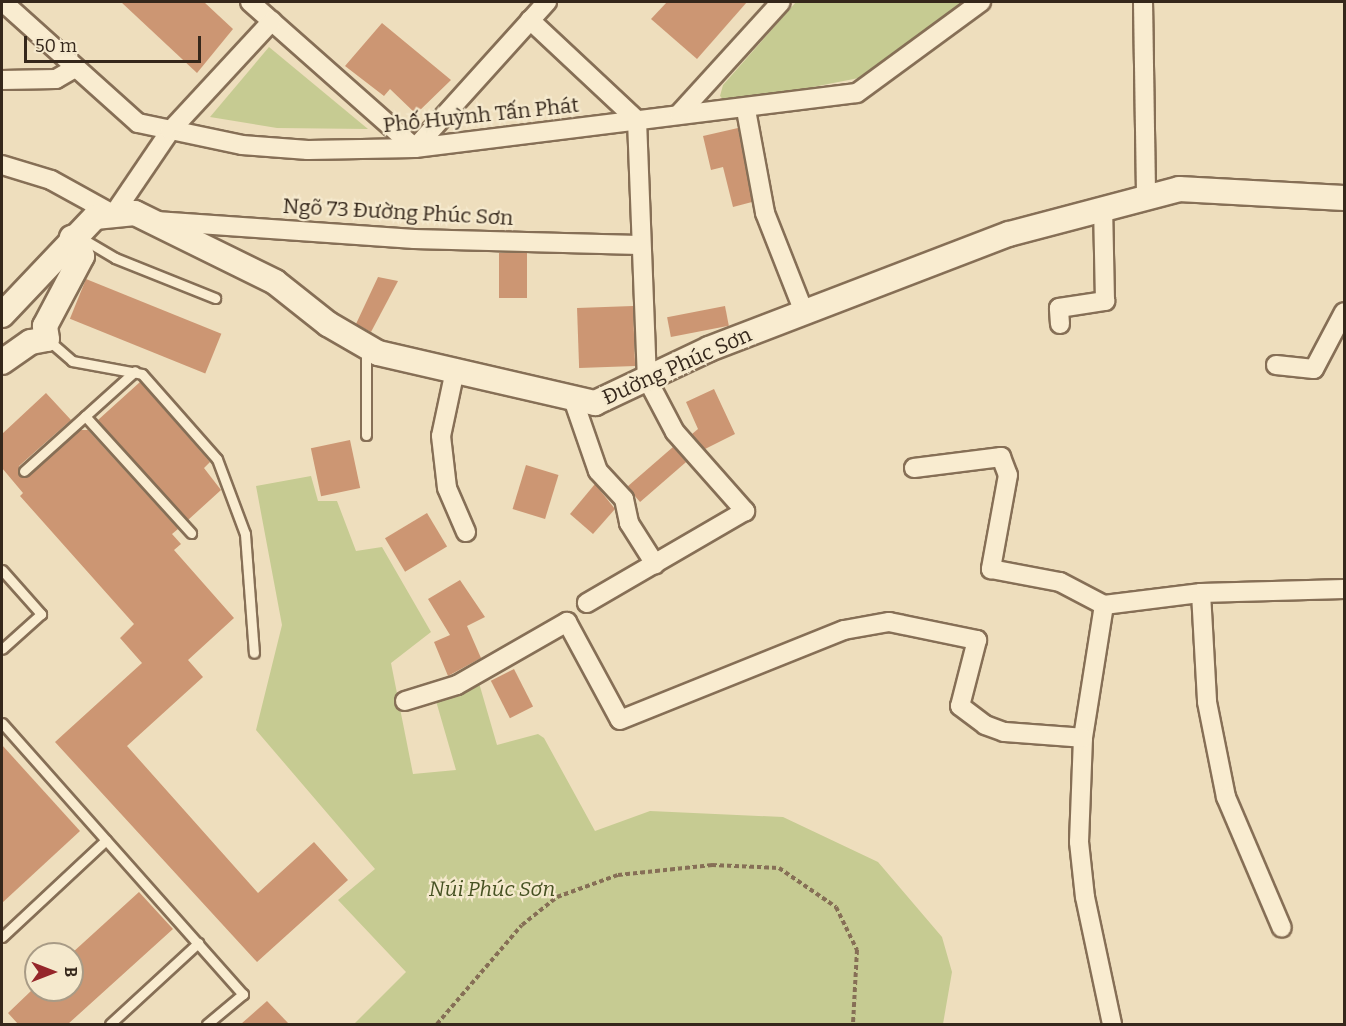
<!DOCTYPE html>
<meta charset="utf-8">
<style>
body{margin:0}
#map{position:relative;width:1346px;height:1026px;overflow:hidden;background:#eedebd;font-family:Bitter,serif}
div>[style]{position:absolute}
.green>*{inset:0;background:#c6cb92}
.building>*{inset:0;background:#cc9673;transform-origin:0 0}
.path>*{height:4px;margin-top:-2px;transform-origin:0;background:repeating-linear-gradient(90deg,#866f56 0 4.5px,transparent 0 7.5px)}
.roads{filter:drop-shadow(2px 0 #866f56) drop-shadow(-2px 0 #866f56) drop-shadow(0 2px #866f56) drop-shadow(0 -2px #866f56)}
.service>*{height:9px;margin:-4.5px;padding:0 4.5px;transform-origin:4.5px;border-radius:4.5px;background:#f9ecd0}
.minor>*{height:18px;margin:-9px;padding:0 9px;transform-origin:9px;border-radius:9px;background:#f9ecd0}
.tertiary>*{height:24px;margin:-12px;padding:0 12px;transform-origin:12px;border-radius:12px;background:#f9ecd0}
span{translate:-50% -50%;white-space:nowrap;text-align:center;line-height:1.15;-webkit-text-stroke:4.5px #f5e9cd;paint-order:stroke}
.street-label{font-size:21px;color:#35271b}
.park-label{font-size:21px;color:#465122;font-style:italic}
.frame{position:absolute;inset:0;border:3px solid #35271b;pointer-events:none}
.north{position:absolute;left:24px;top:942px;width:60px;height:60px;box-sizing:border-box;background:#f5e9cd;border:2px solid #a89b86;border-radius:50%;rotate:90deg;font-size:16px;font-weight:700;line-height:24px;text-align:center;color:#35271b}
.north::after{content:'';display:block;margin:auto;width:21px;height:27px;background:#95262a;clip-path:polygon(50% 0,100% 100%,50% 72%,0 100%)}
.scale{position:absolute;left:24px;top:36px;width:177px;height:27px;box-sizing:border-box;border:3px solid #35271b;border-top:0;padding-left:8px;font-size:18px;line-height:21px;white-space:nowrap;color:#35271b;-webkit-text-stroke:4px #f5e9cd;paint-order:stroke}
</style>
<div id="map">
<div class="green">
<div style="clip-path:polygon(796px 2px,966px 2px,869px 76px,727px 104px,720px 96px,723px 85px)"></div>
<div style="clip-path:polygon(269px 47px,368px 129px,277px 128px,210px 117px)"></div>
<div style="clip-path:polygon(311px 476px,318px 501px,337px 501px,356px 551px,382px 547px,431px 632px,391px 663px,413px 774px,456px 770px,436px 701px,479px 683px,497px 745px,538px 734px,544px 738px,595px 831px,650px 811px,783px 817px,878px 862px,942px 937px,952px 972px,943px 1024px,354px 1024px,406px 972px,338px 900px,375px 869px,256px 730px,282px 625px,256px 486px)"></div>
</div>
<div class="building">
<div style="clip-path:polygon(121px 2px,204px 2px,233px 29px,197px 73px)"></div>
<div style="clip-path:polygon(667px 2px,747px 2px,697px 59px,651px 19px)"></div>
<div style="clip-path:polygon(382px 23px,451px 80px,416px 114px,390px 89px,384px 96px,345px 66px)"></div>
<div style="clip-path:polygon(738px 128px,752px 202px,733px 207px,723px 167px,711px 170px,703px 136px)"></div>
<div style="left:499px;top:253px;width:28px;height:45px"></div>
<div style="clip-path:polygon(378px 277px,398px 281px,371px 332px,356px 324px)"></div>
<div style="left:86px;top:279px;width:146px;height:43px;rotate:22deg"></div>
<div style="left:633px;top:306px;width:60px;height:56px;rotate:88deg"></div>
<div style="left:725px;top:306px;width:20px;height:59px;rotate:79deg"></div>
<div style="clip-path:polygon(140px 382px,210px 462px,204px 468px,221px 490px,188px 520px,98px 420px)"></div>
<div style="clip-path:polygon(714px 389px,735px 434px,705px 449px,692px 434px,698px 429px,686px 402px)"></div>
<div style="clip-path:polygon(46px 393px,71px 420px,19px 466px,19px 475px,28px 476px,80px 430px,88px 430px,178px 529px,172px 534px,181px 544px,174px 550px,234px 618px,188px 660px,203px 677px,127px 746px,258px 893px,314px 842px,348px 880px,257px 962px,55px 742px,142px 663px,120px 638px,134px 624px,20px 496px,23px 493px,2px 468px,2px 434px)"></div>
<div style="left:350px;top:440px;width:49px;height:40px;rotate:78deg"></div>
<div style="left:673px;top:447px;width:20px;height:61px;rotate:49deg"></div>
<div style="left:526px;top:465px;width:34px;height:46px;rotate:17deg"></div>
<div style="clip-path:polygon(595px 484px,615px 509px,593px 534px,570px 514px)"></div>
<div style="left:427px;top:513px;width:39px;height:49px;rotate:59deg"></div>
<div style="clip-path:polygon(460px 580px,485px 617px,467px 626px,481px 658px,448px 676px,434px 642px,450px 635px,428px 599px)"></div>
<div style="left:514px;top:669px;width:42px;height:26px;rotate:63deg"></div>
<div style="clip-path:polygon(2px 745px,80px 831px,2px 903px)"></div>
<div style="clip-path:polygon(139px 892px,173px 929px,68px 1024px,18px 1024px,8px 1013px,32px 990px,72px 990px,72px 953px)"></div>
<div style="clip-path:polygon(267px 1001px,289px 1024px,241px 1024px)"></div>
</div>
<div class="path">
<div style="left:437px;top:1024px;width:130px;rotate:-49.4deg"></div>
<div style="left:522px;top:925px;width:45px;rotate:-38.7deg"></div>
<div style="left:557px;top:897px;width:65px;rotate:-19.8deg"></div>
<div style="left:618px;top:875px;width:95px;rotate:-6.1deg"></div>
<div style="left:712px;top:865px;width:67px;rotate:2.6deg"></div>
<div style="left:779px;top:868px;width:69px;rotate:34.4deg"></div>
<div style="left:836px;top:907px;width:48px;rotate:64deg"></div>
<div style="left:857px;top:950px;width:74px;rotate:93.1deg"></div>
</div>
<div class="roads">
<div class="service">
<div style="left:78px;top:236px;width:43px;rotate:30.7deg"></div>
<div style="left:115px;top:258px;width:108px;rotate:21.8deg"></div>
<div style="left:47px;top:339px;width:33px;rotate:41deg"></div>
<div style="left:72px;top:361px;width:71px;rotate:10.5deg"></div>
<div style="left:142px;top:374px;width:113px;rotate:48.6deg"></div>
<div style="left:217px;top:459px;width:80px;rotate:69.5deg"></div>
<div style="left:245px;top:534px;width:119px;rotate:85.7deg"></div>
<div style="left:85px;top:416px;width:158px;rotate:47.8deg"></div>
<div style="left:366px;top:435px;width:87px;rotate:-90deg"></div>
<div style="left:24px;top:471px;width:149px;rotate:-42deg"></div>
<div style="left:2px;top:570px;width:59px;rotate:48.4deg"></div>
<div style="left:41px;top:614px;width:52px;rotate:138.1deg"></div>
<div style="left:2px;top:723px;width:363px;rotate:48.4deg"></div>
<div style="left:243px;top:994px;width:47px;rotate:140.2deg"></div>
<div style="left:2px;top:937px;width:142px;rotate:-43deg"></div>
<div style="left:110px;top:1024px;width:120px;rotate:-42.6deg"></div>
</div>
<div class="minor">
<div style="left:3px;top:2px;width:181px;rotate:41.9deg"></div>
<div style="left:138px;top:123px;width:106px;rotate:11.9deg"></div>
<div style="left:242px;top:145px;width:66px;rotate:4.3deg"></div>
<div style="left:308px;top:150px;width:107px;rotate:-1.1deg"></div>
<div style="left:415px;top:148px;width:445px;rotate:-7.1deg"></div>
<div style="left:857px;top:93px;width:154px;rotate:-36.3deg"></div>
<div style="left:250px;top:2px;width:220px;rotate:41.5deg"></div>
<div style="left:415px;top:148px;width:197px;rotate:-47.9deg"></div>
<div style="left:1143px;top:2px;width:196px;rotate:89.1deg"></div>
<div style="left:530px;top:20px;width:146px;rotate:43.1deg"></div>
<div style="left:637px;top:120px;width:259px;rotate:87.8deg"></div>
<div style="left:647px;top:379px;width:60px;rotate:62.2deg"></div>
<div style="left:675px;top:432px;width:106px;rotate:48.5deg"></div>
<div style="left:745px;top:511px;width:183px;rotate:149.8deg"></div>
<div style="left:2px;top:80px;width:54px;rotate:-1.1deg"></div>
<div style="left:56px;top:79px;width:22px;rotate:-30deg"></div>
<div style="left:746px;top:110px;width:105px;rotate:79.5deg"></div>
<div style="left:765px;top:213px;width:106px;rotate:68.5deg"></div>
<div style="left:679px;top:114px;width:151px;rotate:-47.7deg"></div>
<div style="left:2px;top:165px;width:51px;rotate:17deg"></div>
<div style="left:51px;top:180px;width:66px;rotate:28.9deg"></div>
<div style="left:115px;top:212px;width:98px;rotate:-55.8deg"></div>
<div style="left:170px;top:131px;width:150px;rotate:-47.2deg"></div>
<div style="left:156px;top:221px;width:259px;rotate:4deg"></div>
<div style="left:414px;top:239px;width:225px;rotate:1.5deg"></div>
<div style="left:1060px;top:324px;width:16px;rotate:-94deg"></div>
<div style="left:1059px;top:308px;width:47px;rotate:-8.7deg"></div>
<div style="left:1105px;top:301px;width:92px;rotate:-91.2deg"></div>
<div style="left:1276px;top:365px;width:38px;rotate:6deg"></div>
<div style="left:1314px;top:369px;width:64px;rotate:-62.2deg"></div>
<div style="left:454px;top:375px;width:62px;rotate:102deg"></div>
<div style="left:441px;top:436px;width:52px;rotate:83.4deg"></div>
<div style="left:447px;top:488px;width:48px;rotate:66.6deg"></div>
<div style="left:573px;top:399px;width:76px;rotate:70.9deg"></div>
<div style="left:598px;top:471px;width:38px;rotate:47deg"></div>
<div style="left:624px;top:499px;width:25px;rotate:78deg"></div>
<div style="left:629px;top:523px;width:49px;rotate:57.6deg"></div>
<div style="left:914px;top:468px;width:88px;rotate:-7.2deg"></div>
<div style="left:1001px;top:457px;width:19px;rotate:69deg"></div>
<div style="left:1008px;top:475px;width:96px;rotate:100.3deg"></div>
<div style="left:991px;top:569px;width:70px;rotate:10.7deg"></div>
<div style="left:1060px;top:582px;width:50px;rotate:27.6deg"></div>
<div style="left:1104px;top:605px;width:98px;rotate:-7.1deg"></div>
<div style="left:1201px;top:593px;width:143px;rotate:-1.6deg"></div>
<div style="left:1201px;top:593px;width:109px;rotate:86.8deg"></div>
<div style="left:1207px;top:702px;width:97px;rotate:78.7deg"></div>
<div style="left:1226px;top:797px;width:142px;rotate:66.9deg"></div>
<div style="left:1104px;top:605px;width:135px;rotate:99deg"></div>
<div style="left:1083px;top:738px;width:104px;rotate:92.2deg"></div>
<div style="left:1079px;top:842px;width:55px;rotate:83.8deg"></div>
<div style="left:1085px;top:897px;width:130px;rotate:78deg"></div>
<div style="left:405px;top:701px;width:54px;rotate:-17.1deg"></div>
<div style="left:457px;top:685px;width:127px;rotate:-29.8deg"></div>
<div style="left:567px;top:622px;width:111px;rotate:61.6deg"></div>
<div style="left:620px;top:720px;width:241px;rotate:-21.9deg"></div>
<div style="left:844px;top:630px;width:46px;rotate:-10.1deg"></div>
<div style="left:889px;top:622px;width:90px;rotate:11.6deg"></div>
<div style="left:977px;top:640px;width:68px;rotate:104.4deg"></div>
<div style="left:960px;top:706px;width:31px;rotate:37deg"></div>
<div style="left:985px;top:725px;width:20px;rotate:20deg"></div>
<div style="left:1004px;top:732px;width:79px;rotate:4.3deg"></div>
</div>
<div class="tertiary">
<div style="left:2px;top:315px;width:135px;rotate:-46.5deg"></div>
<div style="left:95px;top:217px;width:40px;rotate:-5.7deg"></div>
<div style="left:135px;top:213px;width:156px;rotate:26.2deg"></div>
<div style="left:275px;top:282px;width:68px;rotate:38.4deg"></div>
<div style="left:328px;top:324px;width:58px;rotate:30.1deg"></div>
<div style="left:378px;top:353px;width:223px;rotate:13deg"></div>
<div style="left:595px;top:403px;width:126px;rotate:-25.3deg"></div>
<div style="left:709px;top:349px;width:321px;rotate:-21deg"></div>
<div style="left:1009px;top:234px;width:176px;rotate:-14.8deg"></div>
<div style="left:1179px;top:189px;width:165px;rotate:3.1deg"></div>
<div style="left:2px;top:362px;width:35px;rotate:-35deg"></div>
<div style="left:31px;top:342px;width:16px;rotate:-11deg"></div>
<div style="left:47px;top:339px;width:13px;rotate:-99deg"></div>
<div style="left:45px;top:326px;width:79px;rotate:-62.1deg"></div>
<div style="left:82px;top:256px;width:21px;rotate:-119deg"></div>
</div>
</div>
<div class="street-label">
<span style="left:481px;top:115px;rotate:-6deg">Phố Huỳnh Tấn Phát</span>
<span style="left:398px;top:212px;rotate:3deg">Ngõ 73 Đường Phúc Sơn</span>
<span style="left:677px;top:366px;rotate:-24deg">Đường Phúc Sơn</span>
</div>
<div class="park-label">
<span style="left:492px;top:889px">Núi Phúc Sơn</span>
</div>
<div class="frame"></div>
<div class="north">B</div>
<div class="scale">50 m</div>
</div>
